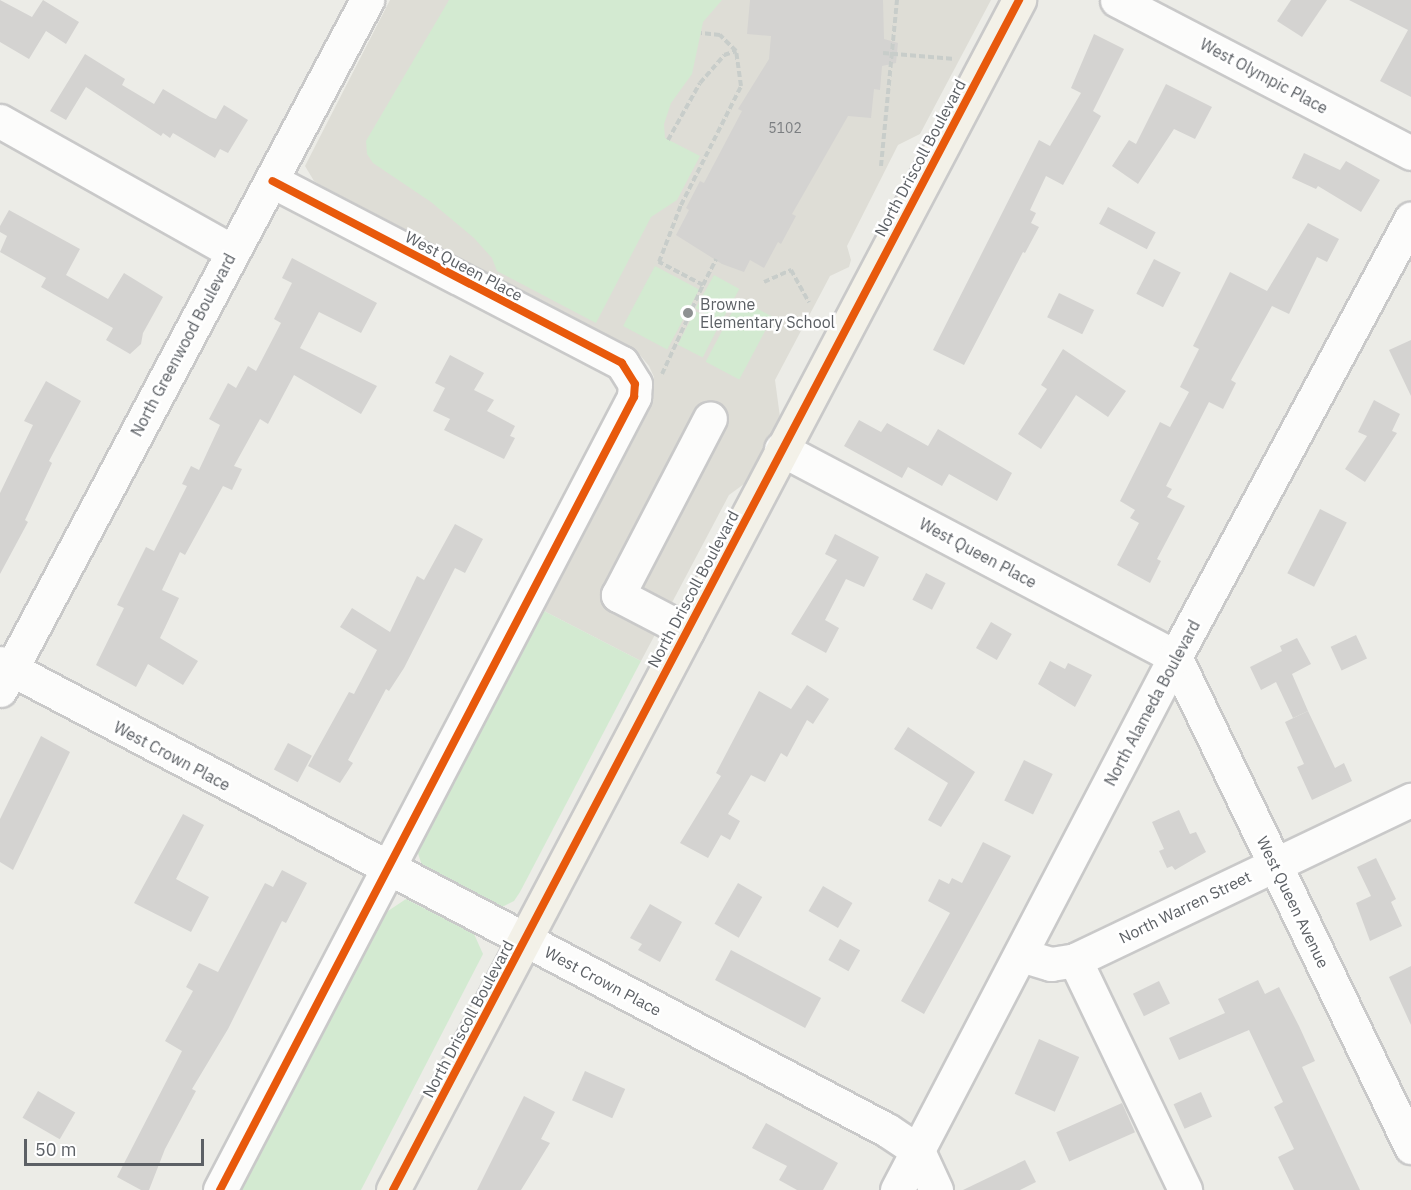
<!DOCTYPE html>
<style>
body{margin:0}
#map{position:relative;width:1411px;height:1190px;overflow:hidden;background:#ecece7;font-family:"IBM Plex Sans",sans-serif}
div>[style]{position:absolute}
.education>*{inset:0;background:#deddd6}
.green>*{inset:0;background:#d3ead1;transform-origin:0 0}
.building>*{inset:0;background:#d4d3d1;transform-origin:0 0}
.path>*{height:4px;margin-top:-2px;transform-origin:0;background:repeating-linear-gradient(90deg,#c8cdca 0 6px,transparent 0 9px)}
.roads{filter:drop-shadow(2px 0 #c9c9c9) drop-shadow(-2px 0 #c9c9c9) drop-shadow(0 2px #c9c9c9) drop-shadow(0 -2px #c9c9c9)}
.minor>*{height:33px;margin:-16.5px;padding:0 16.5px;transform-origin:16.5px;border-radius:16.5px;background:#fcfcfb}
.major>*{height:33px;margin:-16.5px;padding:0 16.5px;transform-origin:16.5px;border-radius:16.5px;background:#f3f1e8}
.cycleway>*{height:8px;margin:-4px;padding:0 4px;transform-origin:4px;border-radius:4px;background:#e8590c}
.dots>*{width:16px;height:16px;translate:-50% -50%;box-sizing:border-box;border:3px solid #fff;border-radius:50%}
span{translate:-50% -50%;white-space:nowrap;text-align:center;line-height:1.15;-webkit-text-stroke:5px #fff;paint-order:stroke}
.number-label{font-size:14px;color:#7b7e81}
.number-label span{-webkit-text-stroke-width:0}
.street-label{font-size:16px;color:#5c6065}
.poi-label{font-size:16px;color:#5c6065}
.left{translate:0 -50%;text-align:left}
.scale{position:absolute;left:24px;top:1139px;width:180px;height:27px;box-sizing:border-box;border:3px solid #5c6065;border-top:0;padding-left:8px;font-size:18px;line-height:21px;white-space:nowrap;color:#5c6065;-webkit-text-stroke:4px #fff;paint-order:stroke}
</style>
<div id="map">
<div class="education">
<div style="clip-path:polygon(390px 0,991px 0,920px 134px,898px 145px,847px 246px,851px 260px,849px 267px,830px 276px,775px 380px,780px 417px,744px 484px,729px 495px,641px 661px,544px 611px,653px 403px,654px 377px,649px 366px,635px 349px,324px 187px,314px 181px,305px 166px)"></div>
</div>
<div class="green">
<div style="clip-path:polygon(449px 0,722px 0,703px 22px,692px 74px,671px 103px,664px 124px,665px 138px,700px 156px,677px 200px,651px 217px,596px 323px,497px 271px,492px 258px,474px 238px,431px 202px,373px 163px,367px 154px,366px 141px)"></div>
<div style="left:655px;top:266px;width:50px;height:68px;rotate:28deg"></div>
<div style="left:714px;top:275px;width:29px;height:38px;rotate:29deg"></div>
<div style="left:739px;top:299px;width:38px;height:71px;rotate:28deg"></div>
<div style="left:695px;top:311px;width:28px;height:38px;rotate:27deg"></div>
<div style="clip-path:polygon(544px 611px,641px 661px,520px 892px,514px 901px,500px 908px,423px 869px,417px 850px)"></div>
<div style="clip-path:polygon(406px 899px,474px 934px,483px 954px,361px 1190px,238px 1190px,385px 913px)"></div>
</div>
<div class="building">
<div style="clip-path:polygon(0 0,32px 17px,43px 0,79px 22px,66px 44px,46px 31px,29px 59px,0 42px)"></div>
<div style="clip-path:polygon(750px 0,883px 0,884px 39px,898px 43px,896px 63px,882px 66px,880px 90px,874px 89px,871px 118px,848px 116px,792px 214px,796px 216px,781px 244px,778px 242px,764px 268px,750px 260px,744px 272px,722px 264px,676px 235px,689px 210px,686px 208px,700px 181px,704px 183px,742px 111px,738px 109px,769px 59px,771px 36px,747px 34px)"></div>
<div style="clip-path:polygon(1291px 0,1327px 0,1302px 37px,1277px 21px)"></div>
<div style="clip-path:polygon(1349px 0,1411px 0,1411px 97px,1380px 81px,1408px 30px)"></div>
<div style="clip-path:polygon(1094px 34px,1124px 49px,1093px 111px,1101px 116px,1063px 185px,1046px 176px,1030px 210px,1036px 213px,1031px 223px,1039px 227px,1025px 253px,1023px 252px,964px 365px,933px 350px,1039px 140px,1050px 146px,1081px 93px,1071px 88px)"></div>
<div style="clip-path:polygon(85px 54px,125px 79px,122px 85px,154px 104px,163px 89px,210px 117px,216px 119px,224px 105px,248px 120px,228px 153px,220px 149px,215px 158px,173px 133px,170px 138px,163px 133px,161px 136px,86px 87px,66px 120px,50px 111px)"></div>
<div style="clip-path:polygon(1166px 84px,1212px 107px,1195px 139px,1174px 129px,1138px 184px,1112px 166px,1129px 140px,1136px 144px)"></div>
<div style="clip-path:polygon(1304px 153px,1340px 170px,1346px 161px,1380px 180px,1361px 212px,1318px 186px,1316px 189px,1292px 178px)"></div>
<div style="left:1108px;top:207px;width:54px;height:19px;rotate:28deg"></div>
<div style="clip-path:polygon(9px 210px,80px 249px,66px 275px,108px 299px,124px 273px,163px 297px,143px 333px,141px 344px,130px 354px,106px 340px,113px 328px,41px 287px,46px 278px,0 252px,7px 236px,0 232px,0 226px)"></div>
<div style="clip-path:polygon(1308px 223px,1339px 239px,1327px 262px,1317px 257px,1289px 314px,1272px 306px,1231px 380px,1236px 383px,1223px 409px,1209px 402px,1166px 486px,1172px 489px,1167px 497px,1185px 506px,1157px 559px,1161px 561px,1150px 583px,1117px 565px,1139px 523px,1130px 518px,1135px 510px,1120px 501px,1160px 422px,1170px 427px,1189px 392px,1180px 387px,1199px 349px,1193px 346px,1230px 272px,1267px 291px)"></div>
<div style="clip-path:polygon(292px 258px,377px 303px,361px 333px,319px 312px,300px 348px,377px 386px,361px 414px,294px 375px,268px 424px,260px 419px,234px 466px,242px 469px,232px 490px,223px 486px,185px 555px,180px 552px,162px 590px,179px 598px,160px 638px,198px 661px,183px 685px,148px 664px,136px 687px,96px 665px,124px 608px,117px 605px,146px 547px,154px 551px,187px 486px,182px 484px,191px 466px,199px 470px,220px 425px,209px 419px,228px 383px,236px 388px,248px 366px,256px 371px,281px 323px,274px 319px,292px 283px,282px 278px)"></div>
<div style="left:1154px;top:259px;width:30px;height:39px;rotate:27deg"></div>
<div style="left:1059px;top:293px;width:39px;height:27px;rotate:26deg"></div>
<div style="clip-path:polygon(1411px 340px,1411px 396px,1389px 350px)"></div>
<div style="clip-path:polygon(1063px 349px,1126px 391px,1108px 417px,1076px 395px,1041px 449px,1018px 434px,1047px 389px,1041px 385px)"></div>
<div style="clip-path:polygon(450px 355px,484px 373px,474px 390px,494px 400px,487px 411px,515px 426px,510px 436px,515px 438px,504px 459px,444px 430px,450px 419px,433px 411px,445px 388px,435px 383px)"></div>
<div style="clip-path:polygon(46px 381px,81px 401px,49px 461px,52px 463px,25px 520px,28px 522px,0 574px,0 493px,33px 425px,24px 421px)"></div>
<div style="clip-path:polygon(1374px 400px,1400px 414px,1392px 431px,1397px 433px,1365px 482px,1345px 469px,1367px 436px,1358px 432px)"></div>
<div style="clip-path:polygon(859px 420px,881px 432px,887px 423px,928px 446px,938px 429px,1012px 473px,997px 501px,949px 474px,942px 486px,908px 467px,902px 478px,844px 446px)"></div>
<div style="left:1320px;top:509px;width:30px;height:72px;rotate:27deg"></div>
<div style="clip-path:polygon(455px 524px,483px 539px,465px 573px,455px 568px,404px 668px,389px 691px,386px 689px,348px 760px,353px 763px,340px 783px,308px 766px,349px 692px,354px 694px,377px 650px,340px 627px,352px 608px,390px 632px,417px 576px,424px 580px)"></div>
<div style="clip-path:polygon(835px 534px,879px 557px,864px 587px,846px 579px,825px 620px,839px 628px,826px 653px,791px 634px,837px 560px,825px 554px)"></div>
<div style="left:926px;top:573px;width:22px;height:30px;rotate:27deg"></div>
<div style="left:991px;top:622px;width:24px;height:30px;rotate:30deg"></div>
<div style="left:1356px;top:635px;width:26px;height:28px;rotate:65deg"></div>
<div style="clip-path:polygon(1297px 638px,1311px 664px,1292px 674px,1308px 711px,1293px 718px,1276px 682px,1261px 690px,1250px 667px,1282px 651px,1280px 646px)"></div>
<div style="clip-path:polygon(1050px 661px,1065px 669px,1068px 663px,1092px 675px,1075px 707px,1038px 684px)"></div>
<div style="clip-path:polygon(807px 685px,829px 699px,813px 724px,807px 720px,787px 757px,781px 753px,765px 782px,751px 775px,728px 814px,740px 821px,730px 840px,721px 835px,708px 858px,680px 843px,721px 776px,716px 773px,759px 691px,791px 709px)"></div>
<div style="clip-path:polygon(1308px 711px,1335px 768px,1344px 763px,1352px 781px,1312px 800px,1297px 767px,1304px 764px,1285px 722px)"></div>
<div style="clip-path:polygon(908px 727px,975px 772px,941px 827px,928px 820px,948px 783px,894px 749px)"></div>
<div style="clip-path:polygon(41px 736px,70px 752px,13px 870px,0 862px,0 819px)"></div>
<div style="left:288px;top:743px;width:27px;height:30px;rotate:28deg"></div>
<div style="left:1024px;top:760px;width:32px;height:45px;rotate:26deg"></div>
<div style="clip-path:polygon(1179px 810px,1190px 834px,1196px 832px,1206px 852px,1175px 870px,1172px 866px,1167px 868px,1159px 851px,1164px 849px,1152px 822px)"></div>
<div style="clip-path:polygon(183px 814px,204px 825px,176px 879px,209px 897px,191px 932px,134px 903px)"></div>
<div style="clip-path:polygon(983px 842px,1011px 856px,924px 1014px,901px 1001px,950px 913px,928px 901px,939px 879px,949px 884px,952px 878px,962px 883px)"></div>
<div style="clip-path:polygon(1376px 858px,1396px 899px,1391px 902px,1402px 926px,1370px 941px,1356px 903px,1371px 896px,1357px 867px)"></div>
<div style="clip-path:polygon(282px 870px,307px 883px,286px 923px,282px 921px,228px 1029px,192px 1089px,196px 1091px,165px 1149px,149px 1190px,141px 1190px,117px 1177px,182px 1051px,165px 1041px,193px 991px,186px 987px,199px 963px,218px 972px,265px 883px,273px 887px)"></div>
<div style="left:738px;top:883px;width:28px;height:47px;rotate:30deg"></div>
<div style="left:823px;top:886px;width:34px;height:29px;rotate:30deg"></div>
<div style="clip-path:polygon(650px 904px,682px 922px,660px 962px,638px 950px,642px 944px,630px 938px)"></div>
<div style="left:840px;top:939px;width:23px;height:24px;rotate:29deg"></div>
<div style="left:731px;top:950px;width:102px;height:34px;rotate:28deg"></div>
<div style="clip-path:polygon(1411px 966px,1411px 1025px,1389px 977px)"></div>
<div style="clip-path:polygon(1258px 980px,1265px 994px,1279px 987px,1299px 1026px,1315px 1061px,1302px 1067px,1360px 1190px,1294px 1190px,1278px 1157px,1294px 1149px,1274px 1107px,1283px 1102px,1249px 1030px,1179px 1060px,1169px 1038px,1225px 1013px,1218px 999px)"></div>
<div style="left:1159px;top:981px;width:25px;height:29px;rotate:64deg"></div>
<div style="left:1039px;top:1039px;width:44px;height:60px;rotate:24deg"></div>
<div style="left:585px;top:1071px;width:44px;height:32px;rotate:24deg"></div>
<div style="left:38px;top:1091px;width:43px;height:31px;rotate:30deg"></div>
<div style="left:1201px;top:1092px;width:27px;height:30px;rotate:66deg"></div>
<div style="clip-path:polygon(524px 1096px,555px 1112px,541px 1139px,550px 1143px,521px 1190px,477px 1190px)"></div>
<div style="left:1122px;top:1103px;width:32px;height:72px;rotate:66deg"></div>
<div style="clip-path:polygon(766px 1123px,838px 1163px,823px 1190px,797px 1190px,779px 1180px,787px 1166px,752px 1148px)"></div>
<div style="clip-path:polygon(1025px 1160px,1036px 1182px,1020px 1190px,963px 1190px)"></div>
</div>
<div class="path">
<div style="left:883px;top:53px;width:72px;rotate:4.8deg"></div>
<div style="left:668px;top:140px;width:65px;rotate:-60.7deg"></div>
<div style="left:700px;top:83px;width:37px;rotate:-49deg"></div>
<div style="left:724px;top:55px;width:13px;rotate:-18deg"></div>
<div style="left:881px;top:166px;width:167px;rotate:-84.5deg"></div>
<div style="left:764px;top:282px;width:30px;rotate:-24deg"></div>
<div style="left:791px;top:270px;width:37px;rotate:61deg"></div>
<div style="left:703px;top:285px;width:29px;rotate:-63deg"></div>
<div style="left:662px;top:374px;width:98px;rotate:-65.3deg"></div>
<div style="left:703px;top:285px;width:50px;rotate:-152.4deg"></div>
<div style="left:659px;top:262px;width:61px;rotate:-68.9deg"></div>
<div style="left:681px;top:205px;width:133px;rotate:-63.2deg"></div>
<div style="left:741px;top:86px;width:35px;rotate:-98deg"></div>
<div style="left:736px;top:51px;width:23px;rotate:-135deg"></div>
<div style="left:720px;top:35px;width:19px;rotate:-174deg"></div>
</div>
<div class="roads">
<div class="minor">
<div style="left:1117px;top:0;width:331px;rotate:27.5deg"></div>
<div style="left:0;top:121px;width:267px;rotate:29.3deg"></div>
<div style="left:781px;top:449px;width:446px;rotate:27.8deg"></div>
<div style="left:1175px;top:657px;width:544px;rotate:64.28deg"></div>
<div style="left:687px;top:631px;width:78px;rotate:-152.4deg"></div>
<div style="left:618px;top:595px;width:199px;rotate:-62.5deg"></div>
<div style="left:0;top:663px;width:1002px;rotate:27.77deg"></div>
<div style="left:887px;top:1130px;width:37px;rotate:34deg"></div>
<div style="left:918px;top:1151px;width:43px;rotate:65.2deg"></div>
<div style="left:0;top:690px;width:782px;rotate:-61.99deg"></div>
<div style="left:1021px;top:955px;width:31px;rotate:17deg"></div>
<div style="left:1051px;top:964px;width:24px;rotate:-9deg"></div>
<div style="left:1075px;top:960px;width:372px;rotate:-25.5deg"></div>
<div style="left:1075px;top:960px;width:255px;rotate:64.4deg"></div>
<div style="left:220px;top:1190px;width:895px;rotate:-62.43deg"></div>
<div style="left:634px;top:397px;width:13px;rotate:-86deg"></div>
<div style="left:635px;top:384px;width:25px;rotate:-122deg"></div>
<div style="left:622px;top:363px;width:394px;rotate:-152.5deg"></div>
<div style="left:897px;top:1190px;width:601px;rotate:-62.45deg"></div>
<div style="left:1175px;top:657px;width:498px;rotate:-61.7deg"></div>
</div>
<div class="major">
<div style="left:393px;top:1190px;width:1345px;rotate:-62.25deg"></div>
</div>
</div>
<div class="cycleway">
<div style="left:220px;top:1190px;width:895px;rotate:-62.43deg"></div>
<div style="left:634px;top:397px;width:13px;rotate:-86deg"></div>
<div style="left:635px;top:384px;width:25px;rotate:-122deg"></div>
<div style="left:622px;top:363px;width:394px;rotate:-152.5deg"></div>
<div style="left:393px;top:1190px;width:1345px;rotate:-62.25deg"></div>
</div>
<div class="dots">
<div style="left:688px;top:313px;background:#8e9192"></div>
</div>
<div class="number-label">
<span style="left:785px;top:128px">5102</span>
</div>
<div class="street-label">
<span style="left:1264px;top:76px;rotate:28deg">West Olympic Place</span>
<span style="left:920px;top:158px;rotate:-62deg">North Driscoll Boulevard</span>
<span style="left:464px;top:266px;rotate:28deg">West Queen Place</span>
<span style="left:183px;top:345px;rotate:-62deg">North Greenwood Boulevard</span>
<span style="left:978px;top:553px;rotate:28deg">West Queen Place</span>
<span style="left:693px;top:589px;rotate:-62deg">North Driscoll Boulevard</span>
<span style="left:1152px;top:703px;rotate:-62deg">North Alameda Boulevard</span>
<span style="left:172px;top:756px;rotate:28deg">West Crown Place</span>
<span style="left:1293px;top:902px;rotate:64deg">West Queen Avenue</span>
<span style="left:1185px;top:907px;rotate:-26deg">North Warren Street</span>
<span style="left:603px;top:981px;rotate:28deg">West Crown Place</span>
<span style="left:468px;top:1019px;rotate:-62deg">North Driscoll Boulevard</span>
</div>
<div class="poi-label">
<span class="left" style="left:700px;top:313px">Browne<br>Elementary School</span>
</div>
<div class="scale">50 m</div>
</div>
